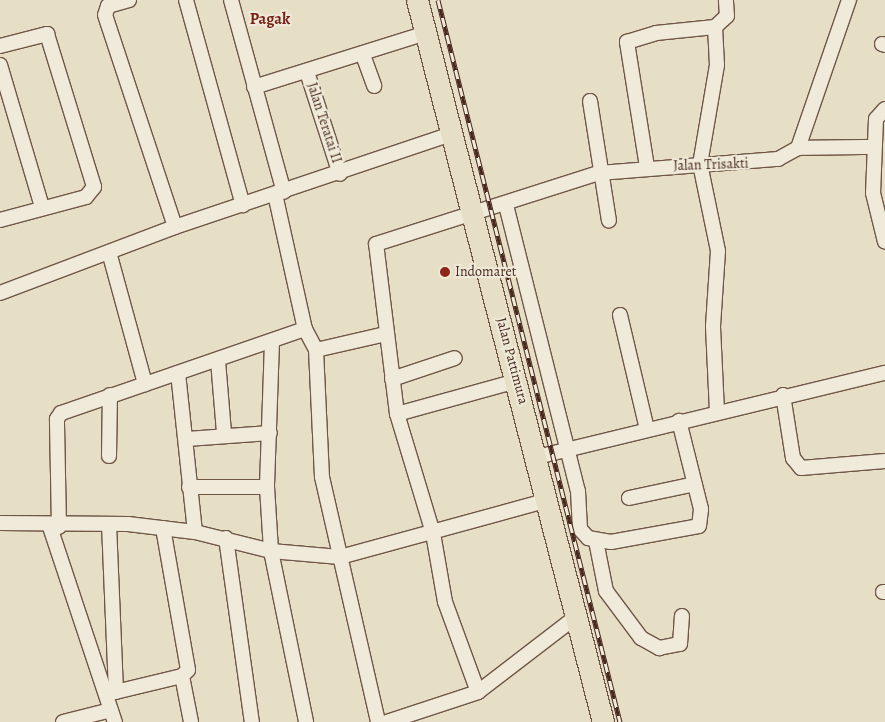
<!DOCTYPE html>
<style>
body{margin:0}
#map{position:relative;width:885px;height:722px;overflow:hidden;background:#e7dfc5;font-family:Alegreya,serif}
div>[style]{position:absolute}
.roads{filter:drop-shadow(1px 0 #705647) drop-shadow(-1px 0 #705647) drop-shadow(0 1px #705647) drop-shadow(0 -1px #705647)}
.minor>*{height:14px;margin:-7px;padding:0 7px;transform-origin:7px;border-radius:7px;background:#efead9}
.highway>*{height:21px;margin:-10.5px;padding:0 10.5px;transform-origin:10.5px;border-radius:10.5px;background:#e7dfc5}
.rail>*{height:5px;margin-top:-2.5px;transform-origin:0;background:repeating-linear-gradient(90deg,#efead9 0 9px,#48281d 0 18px);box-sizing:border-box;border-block:1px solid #48281d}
.dots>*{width:14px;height:14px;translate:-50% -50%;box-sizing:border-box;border:2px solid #efead9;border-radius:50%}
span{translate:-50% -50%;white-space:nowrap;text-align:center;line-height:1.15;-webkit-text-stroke:4px #efead9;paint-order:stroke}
.street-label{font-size:14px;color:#48281d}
.poi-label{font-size:14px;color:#48281d}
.left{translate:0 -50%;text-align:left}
.quarter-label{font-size:16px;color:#7a1f14;font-weight:700}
</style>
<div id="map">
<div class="roads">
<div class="minor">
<div style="left:129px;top:0;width:22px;rotate:164deg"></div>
<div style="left:108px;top:6px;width:9px;rotate:108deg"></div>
<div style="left:105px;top:15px;width:223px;rotate:71.7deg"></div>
<div style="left:186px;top:0;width:213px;rotate:74.5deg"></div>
<div style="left:231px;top:0;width:199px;rotate:74.6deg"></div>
<div style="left:715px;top:27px;width:38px;rotate:87deg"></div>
<div style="left:717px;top:65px;width:100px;rotate:99.7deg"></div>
<div style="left:700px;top:164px;width:89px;rotate:78.3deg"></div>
<div style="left:718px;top:251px;width:76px;rotate:93.8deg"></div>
<div style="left:713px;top:327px;width:85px;rotate:87.3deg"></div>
<div style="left:882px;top:44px;width:3px;rotate:18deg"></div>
<div style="left:0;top:46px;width:49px;rotate:-14.3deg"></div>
<div style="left:47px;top:34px;width:160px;rotate:72.9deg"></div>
<div style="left:94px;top:187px;width:13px;rotate:129deg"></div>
<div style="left:86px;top:197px;width:89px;rotate:165deg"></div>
<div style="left:363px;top:55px;width:33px;rotate:70deg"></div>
<div style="left:0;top:65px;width:148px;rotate:73.5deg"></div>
<div style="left:307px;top:72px;width:107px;rotate:72.1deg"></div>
<div style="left:254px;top:87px;width:180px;rotate:-17.4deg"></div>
<div style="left:590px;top:101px;width:121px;rotate:81deg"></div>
<div style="left:885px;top:109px;width:13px;rotate:132deg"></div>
<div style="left:876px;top:119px;width:74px;rotate:92.3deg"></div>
<div style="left:873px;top:193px;width:50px;rotate:76.2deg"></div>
<div style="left:798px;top:148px;width:76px;rotate:-0.8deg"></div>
<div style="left:647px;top:167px;width:127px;rotate:-99.1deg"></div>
<div style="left:627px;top:42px;width:30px;rotate:-17deg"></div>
<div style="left:656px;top:33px;width:59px;rotate:-5.8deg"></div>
<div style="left:715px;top:27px;width:16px;rotate:-43deg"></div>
<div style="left:727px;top:16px;width:16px;rotate:-94deg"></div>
<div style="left:275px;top:194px;width:138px;rotate:77.5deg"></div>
<div style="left:305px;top:329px;width:24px;rotate:62deg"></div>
<div style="left:316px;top:350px;width:127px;rotate:87.3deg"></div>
<div style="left:322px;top:477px;width:251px;rotate:77.1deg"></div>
<div style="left:506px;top:205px;width:295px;rotate:75.9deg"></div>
<div style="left:578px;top:491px;width:38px;rotate:87deg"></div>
<div style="left:580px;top:529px;width:12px;rotate:48deg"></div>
<div style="left:588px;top:538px;width:23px;rotate:10deg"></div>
<div style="left:611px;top:542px;width:89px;rotate:-10.3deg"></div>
<div style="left:699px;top:526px;width:17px;rotate:-83deg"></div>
<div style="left:701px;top:509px;width:91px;rotate:-104deg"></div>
<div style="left:109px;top:252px;width:137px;rotate:74.7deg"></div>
<div style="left:0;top:293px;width:187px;rotate:-20.7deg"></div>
<div style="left:175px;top:227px;width:292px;rotate:-18.6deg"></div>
<div style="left:620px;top:315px;width:117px;rotate:76.7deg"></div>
<div style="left:272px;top:342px;width:145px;rotate:92deg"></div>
<div style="left:267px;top:487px;width:64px;rotate:86.4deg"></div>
<div style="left:271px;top:551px;width:175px;rotate:78.4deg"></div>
<div style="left:316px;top:350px;width:72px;rotate:-12.9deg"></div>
<div style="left:218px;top:361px;width:72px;rotate:85.2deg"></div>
<div style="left:178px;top:373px;width:160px;rotate:83.9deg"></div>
<div style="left:392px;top:379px;width:66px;rotate:-18.4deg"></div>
<div style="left:783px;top:395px;width:64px;rotate:81deg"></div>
<div style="left:793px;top:458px;width:13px;rotate:51deg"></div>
<div style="left:801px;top:468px;width:84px;rotate:-4.8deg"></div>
<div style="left:397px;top:414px;width:124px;rotate:-15.4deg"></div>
<div style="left:187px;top:439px;width:83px;rotate:-4.1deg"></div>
<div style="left:109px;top:456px;width:61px;rotate:-89.1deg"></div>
<div style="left:537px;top:457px;width:358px;rotate:-13.6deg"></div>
<div style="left:189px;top:487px;width:78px"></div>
<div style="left:629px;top:498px;width:67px;rotate:-12deg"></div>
<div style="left:0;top:523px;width:128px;rotate:0.4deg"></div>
<div style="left:128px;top:524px;width:67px;rotate:6.8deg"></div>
<div style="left:195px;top:532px;width:78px;rotate:14deg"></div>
<div style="left:271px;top:551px;width:69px;rotate:5deg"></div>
<div style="left:340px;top:557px;width:216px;rotate:-15.3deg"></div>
<div style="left:109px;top:524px;width:168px;rotate:87.6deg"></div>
<div style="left:50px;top:527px;width:206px;rotate:71.6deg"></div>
<div style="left:59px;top:527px;width:108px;rotate:-91.1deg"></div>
<div style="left:57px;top:419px;width:7px;rotate:-56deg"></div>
<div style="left:61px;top:413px;width:258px;rotate:-19deg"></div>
<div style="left:163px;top:528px;width:144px;rotate:80deg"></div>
<div style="left:188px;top:670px;width:8px;rotate:135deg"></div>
<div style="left:182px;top:676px;width:47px;rotate:78.9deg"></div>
<div style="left:226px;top:538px;width:186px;rotate:82deg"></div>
<div style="left:596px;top:541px;width:51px;rotate:78.7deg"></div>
<div style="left:606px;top:591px;width:59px;rotate:53.3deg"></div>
<div style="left:641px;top:638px;width:21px;rotate:29deg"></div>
<div style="left:659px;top:648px;width:21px;rotate:-11deg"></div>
<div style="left:680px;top:644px;width:28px;rotate:-86deg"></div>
<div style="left:883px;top:592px;width:2px"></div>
<div style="left:478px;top:692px;width:96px;rotate:-110.1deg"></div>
<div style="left:445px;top:602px;width:70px;rotate:-99.9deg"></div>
<div style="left:433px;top:533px;width:124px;rotate:-106.8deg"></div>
<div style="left:397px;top:414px;width:171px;rotate:-97deg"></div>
<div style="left:376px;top:244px;width:234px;rotate:-17.7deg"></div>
<div style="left:599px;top:173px;width:180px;rotate:-4.5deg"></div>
<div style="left:778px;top:159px;width:23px;rotate:-29deg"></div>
<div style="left:798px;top:148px;width:157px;rotate:-71deg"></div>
<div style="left:107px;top:694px;width:77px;rotate:-13.5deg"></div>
<div style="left:63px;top:722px;width:49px;rotate:-14deg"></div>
<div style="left:387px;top:722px;width:96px;rotate:-18.2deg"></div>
<div style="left:478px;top:692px;width:125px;rotate:-37.5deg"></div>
</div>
<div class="highway">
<div style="left:417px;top:0;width:746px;rotate:75.55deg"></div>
</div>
</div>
<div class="rail">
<div style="left:438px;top:0;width:745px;rotate:75.85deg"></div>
</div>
<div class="dots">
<div style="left:445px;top:272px;background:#8f2418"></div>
</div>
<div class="street-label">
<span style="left:324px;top:123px;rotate:72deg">Jalan Teratai II</span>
<span style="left:711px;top:165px;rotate:-2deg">Jalan Trisakti</span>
<span style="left:512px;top:361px;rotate:75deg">Jalan Pattimura</span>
</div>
<div class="poi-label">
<span class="left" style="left:455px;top:272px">Indomaret</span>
</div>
<div class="quarter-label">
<span style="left:270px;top:19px">Pagak</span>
</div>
</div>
